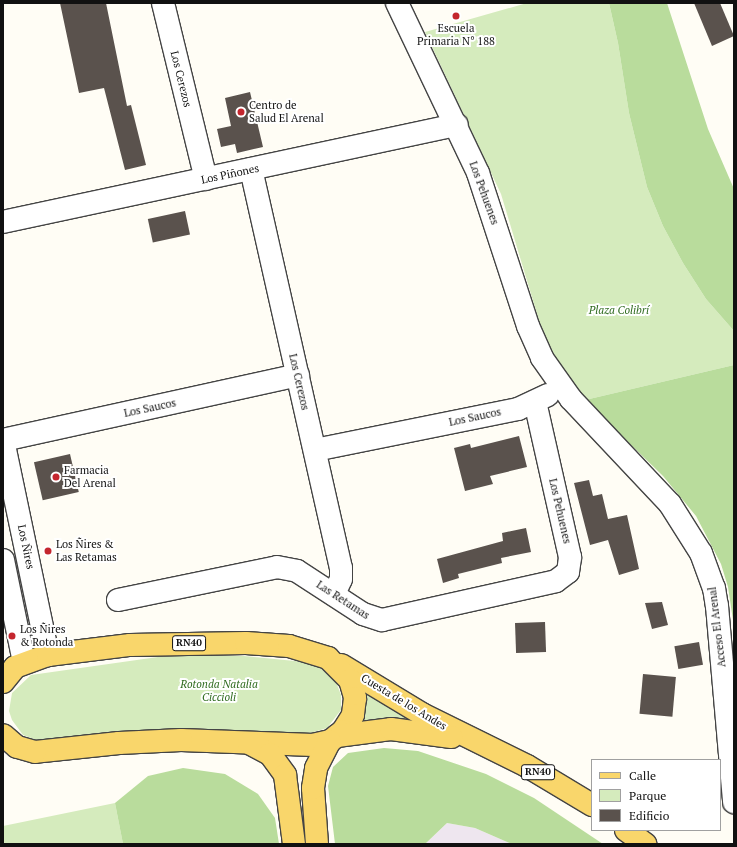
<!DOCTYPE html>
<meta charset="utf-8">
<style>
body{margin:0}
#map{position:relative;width:737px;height:847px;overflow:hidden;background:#fffdf5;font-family:"PT Serif",serif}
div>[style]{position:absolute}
.industrial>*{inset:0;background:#eee6ef}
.green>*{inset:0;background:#d5ebbd}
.forest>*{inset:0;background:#b9dc9c}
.building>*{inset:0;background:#5a524d;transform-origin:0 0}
.roads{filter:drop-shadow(1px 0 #444) drop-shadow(-1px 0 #444) drop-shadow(0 1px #444) drop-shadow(0 -1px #444)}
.minor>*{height:22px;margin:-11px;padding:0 11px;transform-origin:11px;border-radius:11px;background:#fff}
.major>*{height:22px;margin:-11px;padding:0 11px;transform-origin:11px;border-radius:11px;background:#f9d66b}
.dots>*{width:11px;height:11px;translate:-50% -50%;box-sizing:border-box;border:2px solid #fff;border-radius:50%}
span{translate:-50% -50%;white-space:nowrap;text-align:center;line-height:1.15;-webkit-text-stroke:4px #fff;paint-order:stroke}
.shield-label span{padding:1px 3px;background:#fff;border:1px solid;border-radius:3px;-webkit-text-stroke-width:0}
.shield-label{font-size:10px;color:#111;font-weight:700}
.poi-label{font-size:11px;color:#111}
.left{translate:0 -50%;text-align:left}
.street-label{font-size:11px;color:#111}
.park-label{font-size:11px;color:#2f6b1f;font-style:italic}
.frame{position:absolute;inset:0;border:4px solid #111;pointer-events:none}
.legend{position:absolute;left:591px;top:759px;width:130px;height:72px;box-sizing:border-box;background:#fff;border:1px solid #a0a0a0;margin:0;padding:5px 7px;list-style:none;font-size:12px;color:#111}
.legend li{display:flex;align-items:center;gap:8px;height:20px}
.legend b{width:20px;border:1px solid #a0a0a0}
</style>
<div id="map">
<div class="industrial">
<div style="clip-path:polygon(447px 823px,475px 828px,512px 844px,425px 844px)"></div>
</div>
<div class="green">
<div style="clip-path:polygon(527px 3px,609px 3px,618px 43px,629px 113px,647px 187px,663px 226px,683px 263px,706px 299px,734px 331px,734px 365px,585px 400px,560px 371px,543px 334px,501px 194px,425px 32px)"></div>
<div style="clip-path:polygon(172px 655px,244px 656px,305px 662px,319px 667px,336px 682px,341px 695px,341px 710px,327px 728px,307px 734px,187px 728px,39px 741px,23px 735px,12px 720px,9px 711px,12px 693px,31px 675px)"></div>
<div style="clip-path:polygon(366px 690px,414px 720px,414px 723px,377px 719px,363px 721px)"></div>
<div style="clip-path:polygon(115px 803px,123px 844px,3px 844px,3px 826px)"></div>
</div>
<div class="forest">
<div style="clip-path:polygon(609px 3px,667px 3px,708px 129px,734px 189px,734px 331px,706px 299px,683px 263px,663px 226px,647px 187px,629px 113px,618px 43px)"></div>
<div style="clip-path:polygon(734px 365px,734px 627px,728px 587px,721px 564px,696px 516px,663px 476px,585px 400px)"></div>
<div style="clip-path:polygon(384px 748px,418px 751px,486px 774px,534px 798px,603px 844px,512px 844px,475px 828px,447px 823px,425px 844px,335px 844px,328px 786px,333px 767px,348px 753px)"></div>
<div style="clip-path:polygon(183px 768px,225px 774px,258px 794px,275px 818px,279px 844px,123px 844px,115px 803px,148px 776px)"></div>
</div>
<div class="building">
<div style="clip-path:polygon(60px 3px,106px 3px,127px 106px,131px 105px,146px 165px,125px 170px,104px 88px,79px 93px)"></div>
<div style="clip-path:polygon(694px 3px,720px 3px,734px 36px,712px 46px)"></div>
<div style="clip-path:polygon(250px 92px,263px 147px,237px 153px,235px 144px,221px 147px,217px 129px,231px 126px,225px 98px)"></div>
<div style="left:185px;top:211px;width:24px;height:38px;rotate:78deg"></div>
<div style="clip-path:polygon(519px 436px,527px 467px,490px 476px,493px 484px,465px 491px,454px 448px,470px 444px,471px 448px)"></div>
<div style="left:70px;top:454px;width:39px;height:37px;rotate:77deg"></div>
<div style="clip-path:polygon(589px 480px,593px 496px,602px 494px,608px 519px,627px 515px,639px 569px,619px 575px,608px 540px,590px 545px,574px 483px)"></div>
<div style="clip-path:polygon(526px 528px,531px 552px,501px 558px,502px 563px,458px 574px,459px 578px,443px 583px,437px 559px,503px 541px,502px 533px)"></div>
<div style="clip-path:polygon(662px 602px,668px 625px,652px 629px,645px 603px)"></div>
<div style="left:545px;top:622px;width:30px;height:30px;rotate:88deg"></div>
<div style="left:699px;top:642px;width:23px;height:25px;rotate:80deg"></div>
<div style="left:643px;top:674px;width:33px;height:40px;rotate:5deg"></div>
</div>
<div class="roads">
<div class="minor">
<div style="left:163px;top:3px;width:181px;rotate:76.3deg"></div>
<div style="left:397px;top:3px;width:188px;rotate:64.5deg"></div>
<div style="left:478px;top:173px;width:161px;rotate:71.9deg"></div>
<div style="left:528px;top:326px;width:35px;rotate:66deg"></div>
<div style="left:542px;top:358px;width:50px;rotate:54.7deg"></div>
<div style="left:571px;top:399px;width:144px;rotate:46.7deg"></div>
<div style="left:670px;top:504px;width:58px;rotate:57.7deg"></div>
<div style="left:701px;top:553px;width:37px;rotate:70deg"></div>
<div style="left:714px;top:588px;width:18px;rotate:81deg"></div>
<div style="left:717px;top:606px;width:197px;rotate:85deg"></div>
<div style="left:251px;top:169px;width:409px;rotate:77.3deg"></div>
<div style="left:341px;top:568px;width:11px;rotate:90deg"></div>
<div style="left:341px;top:579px;width:17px;rotate:115deg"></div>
<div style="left:3px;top:222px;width:464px;rotate:-12.1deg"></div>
<div style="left:3px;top:440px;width:302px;rotate:-12.4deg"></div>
<div style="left:3px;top:440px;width:220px;rotate:78.2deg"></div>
<div style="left:315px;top:450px;width:207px;rotate:-11.4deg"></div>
<div style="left:518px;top:409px;width:33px;rotate:-25deg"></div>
<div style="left:3px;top:560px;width:104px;rotate:78.4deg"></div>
<div style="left:118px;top:600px;width:162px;rotate:-11.7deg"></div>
<div style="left:277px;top:567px;width:20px;rotate:11deg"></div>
<div style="left:297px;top:571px;width:79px;rotate:33.1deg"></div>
<div style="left:363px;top:614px;width:20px;rotate:18deg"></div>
<div style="left:382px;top:620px;width:178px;rotate:-12.6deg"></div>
<div style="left:556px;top:581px;width:15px;rotate:-37deg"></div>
<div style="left:568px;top:572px;width:15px;rotate:-82deg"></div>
<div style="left:570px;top:557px;width:159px;rotate:-102.7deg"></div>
</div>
<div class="major">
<div style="left:341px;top:665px;width:95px;rotate:31.2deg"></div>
<div style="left:422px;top:714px;width:117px;rotate:26.3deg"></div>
<div style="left:527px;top:766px;width:76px;rotate:31deg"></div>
<div style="left:3px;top:682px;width:19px;rotate:-51deg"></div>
<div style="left:15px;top:667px;width:35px;rotate:-20deg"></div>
<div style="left:48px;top:655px;width:83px;rotate:-7deg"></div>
<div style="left:130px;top:645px;width:116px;rotate:-1deg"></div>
<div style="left:246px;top:643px;width:43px;rotate:4deg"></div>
<div style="left:289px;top:646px;width:41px;rotate:17.1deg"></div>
<div style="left:328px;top:658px;width:31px;rotate:45deg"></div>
<div style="left:350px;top:680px;width:19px;rotate:74deg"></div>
<div style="left:355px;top:698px;width:17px;rotate:97deg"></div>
<div style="left:353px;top:715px;width:19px;rotate:122deg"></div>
<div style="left:343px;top:731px;width:16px;rotate:142deg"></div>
<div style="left:330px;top:741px;width:17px;rotate:167deg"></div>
<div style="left:313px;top:745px;width:132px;rotate:-177.8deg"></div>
<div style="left:181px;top:740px;width:62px;rotate:177.2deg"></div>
<div style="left:119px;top:743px;width:84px;rotate:173.9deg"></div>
<div style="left:35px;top:752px;width:19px;rotate:-164deg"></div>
<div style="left:17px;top:747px;width:18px;rotate:-139deg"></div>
<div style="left:337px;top:736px;width:54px;rotate:-7.4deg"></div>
<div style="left:391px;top:729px;width:61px;rotate:7.6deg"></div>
<div style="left:249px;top:743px;width:24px;rotate:28deg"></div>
<div style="left:270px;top:754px;width:26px;rotate:54deg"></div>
<div style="left:285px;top:775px;width:70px;rotate:82.6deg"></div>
<div style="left:626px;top:830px;width:24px;rotate:36deg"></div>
<div style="left:317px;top:844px;width:56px;rotate:-94.1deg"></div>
<div style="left:313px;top:788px;width:20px;rotate:-81deg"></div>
<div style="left:316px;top:768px;width:30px;rotate:-63deg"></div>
</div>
</div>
<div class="dots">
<div style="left:456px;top:16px;background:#c4262e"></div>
<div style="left:241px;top:112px;background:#c4262e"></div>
<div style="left:56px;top:477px;background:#c4262e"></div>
<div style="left:48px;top:551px;background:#c4262e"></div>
<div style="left:12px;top:636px;background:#c4262e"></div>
</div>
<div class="shield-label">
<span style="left:189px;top:643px">RN40</span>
<span style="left:538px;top:772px">RN40</span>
</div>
<div class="poi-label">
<span style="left:456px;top:35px">Escuela<br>Primaria N° 188</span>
<span class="left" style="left:249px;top:112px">Centro de<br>Salud El Arenal</span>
<span class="left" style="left:64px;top:477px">Farmacia<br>Del Arenal</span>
<span class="left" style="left:56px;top:551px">Los Ñires &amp;<br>Las Retamas</span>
<span class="left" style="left:20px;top:636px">Los Ñires<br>&amp; Rotonda</span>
</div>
<div class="street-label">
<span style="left:181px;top:79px;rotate:76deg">Los Cerezos</span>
<span style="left:230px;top:174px;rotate:-12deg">Los Piñones</span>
<span style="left:484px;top:193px;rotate:70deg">Los Pehuenes</span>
<span style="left:299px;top:382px;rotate:77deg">Los Cerezos</span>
<span style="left:150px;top:408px;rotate:-12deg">Los Saucos</span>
<span style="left:475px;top:417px;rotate:-12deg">Los Saucos</span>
<span style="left:560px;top:511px;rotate:77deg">Los Pehuenes</span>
<span style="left:26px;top:547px;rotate:78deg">Los Ñires</span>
<span style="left:343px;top:600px;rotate:33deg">Las Retamas</span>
<span style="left:717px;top:627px;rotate:-97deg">Acceso El Arenal</span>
<span style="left:404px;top:702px;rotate:31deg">Cuesta de los Andes</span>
</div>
<div class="park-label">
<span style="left:619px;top:310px">Plaza Colibrí</span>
<span style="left:219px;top:691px">Rotonda Natalia<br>Ciccioli</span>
</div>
<div class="frame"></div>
<ul class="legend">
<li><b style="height:5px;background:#f9d66b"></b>Calle</li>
<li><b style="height:11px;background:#d5ebbd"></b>Parque</li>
<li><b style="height:11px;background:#5a524d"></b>Edificio</li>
</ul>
</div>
